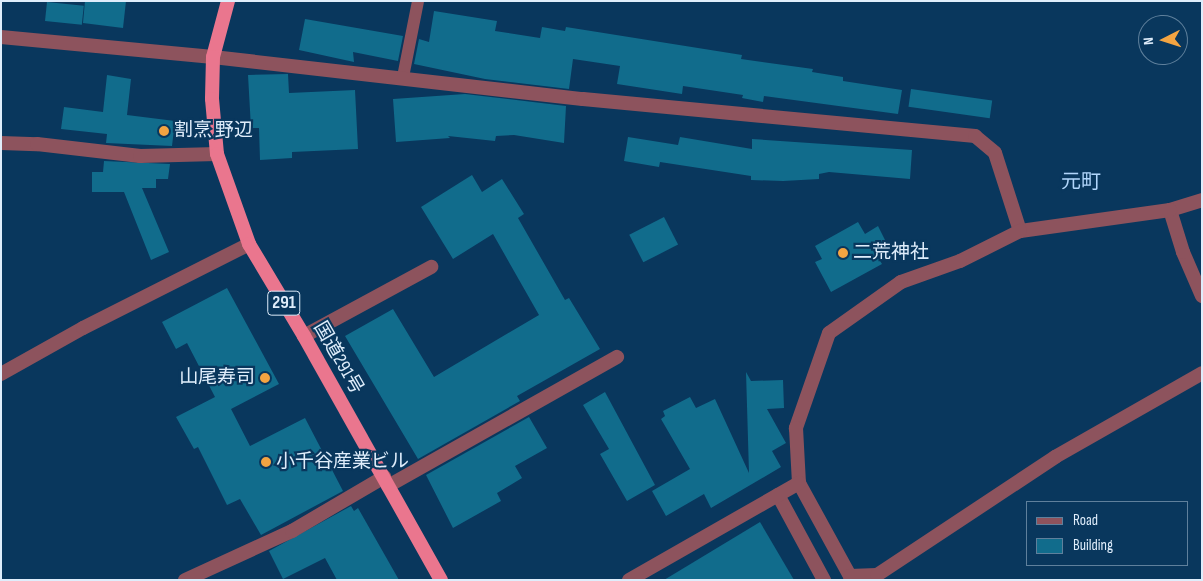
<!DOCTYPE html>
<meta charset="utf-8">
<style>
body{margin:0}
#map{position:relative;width:1203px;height:581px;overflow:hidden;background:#09375d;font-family:"Sofia Sans Condensed","Noto Sans JP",sans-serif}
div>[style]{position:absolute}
.building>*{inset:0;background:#116c8c;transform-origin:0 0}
.service>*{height:12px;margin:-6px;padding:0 6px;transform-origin:6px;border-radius:6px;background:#8d535d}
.minor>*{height:14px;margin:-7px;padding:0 7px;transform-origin:7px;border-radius:7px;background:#8d535d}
.tertiary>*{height:14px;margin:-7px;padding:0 7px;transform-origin:7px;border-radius:7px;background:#8d535d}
.trunk>*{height:14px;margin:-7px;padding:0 7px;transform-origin:7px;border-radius:7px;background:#ea768e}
.dots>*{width:14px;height:14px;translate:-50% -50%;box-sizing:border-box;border:2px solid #09375d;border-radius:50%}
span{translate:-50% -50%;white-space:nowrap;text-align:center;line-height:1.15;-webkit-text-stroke:4.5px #09375d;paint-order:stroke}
.shield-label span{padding:1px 4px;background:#09375d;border:1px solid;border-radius:4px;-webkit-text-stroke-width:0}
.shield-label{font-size:18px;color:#dfedfb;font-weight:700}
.poi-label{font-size:19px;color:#dfedfb}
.left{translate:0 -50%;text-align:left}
.right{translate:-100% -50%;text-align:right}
.street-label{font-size:19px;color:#dfedfb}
.neighbourhood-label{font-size:20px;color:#b1d6fb}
.frame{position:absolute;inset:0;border:2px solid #dfedfb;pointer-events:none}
.legend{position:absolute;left:1026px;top:501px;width:162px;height:65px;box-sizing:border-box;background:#09375d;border:1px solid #5f809c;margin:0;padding:6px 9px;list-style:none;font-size:15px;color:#dfedfb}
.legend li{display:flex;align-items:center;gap:10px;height:25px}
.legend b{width:25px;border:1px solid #5f809c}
.north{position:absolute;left:1138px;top:15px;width:50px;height:50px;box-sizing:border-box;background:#09375d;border:1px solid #5f809c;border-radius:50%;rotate:265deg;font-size:14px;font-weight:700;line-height:20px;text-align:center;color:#dfedfb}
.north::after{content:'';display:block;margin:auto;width:18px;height:22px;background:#f3a442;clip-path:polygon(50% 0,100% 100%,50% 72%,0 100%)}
</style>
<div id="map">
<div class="building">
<div style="clip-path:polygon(85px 1px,126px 1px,123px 28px,83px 23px)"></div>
<div style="left:47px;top:2px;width:37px;height:19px;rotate:6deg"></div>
<div style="clip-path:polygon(434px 11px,497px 21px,495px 31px,540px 38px,542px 27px,565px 31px,566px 27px,742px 55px,741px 59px,813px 69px,812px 72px,843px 77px,843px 81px,902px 90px,898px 114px,764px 96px,763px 102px,742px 98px,743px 95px,683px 86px,682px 94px,617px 84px,620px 66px,573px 59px,569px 89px,485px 79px,414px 64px,419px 39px,429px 42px)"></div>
<div style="clip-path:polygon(305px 19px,403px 36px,398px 61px,353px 52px,354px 62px,299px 50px)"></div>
<div style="clip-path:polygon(288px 74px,289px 93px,355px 90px,358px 149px,292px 152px,292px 158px,260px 160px,259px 128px,251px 128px,248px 75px)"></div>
<div style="clip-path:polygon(107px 75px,131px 79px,127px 115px,175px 121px,172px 146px,106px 143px,107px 134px,61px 129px,64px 107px,103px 112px)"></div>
<div style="left:911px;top:89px;width:82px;height:18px;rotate:8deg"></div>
<div style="clip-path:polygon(465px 94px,566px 106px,564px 143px,514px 135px,496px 136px,495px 141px,448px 136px,450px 138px,396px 142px,393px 99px)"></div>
<div style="clip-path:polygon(628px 137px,678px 145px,680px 137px,752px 149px,752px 139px,912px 150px,910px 179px,829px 172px,819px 174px,819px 179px,783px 181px,751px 180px,751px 176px,660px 162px,659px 167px,624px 161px)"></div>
<div style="clip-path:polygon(104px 161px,170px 164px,168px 179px,156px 179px,156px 188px,142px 188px,169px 252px,151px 260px,124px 192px,92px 192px,92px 172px,103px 172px)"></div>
<div style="clip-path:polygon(472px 175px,482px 192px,502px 179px,524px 214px,518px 218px,565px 300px,569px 298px,600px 349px,517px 396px,520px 401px,418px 459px,345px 336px,393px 309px,434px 377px,539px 315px,493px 234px,453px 259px,421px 207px)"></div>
<div style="left:664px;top:217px;width:31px;height:39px;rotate:63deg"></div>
<div style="clip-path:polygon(858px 222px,865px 234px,878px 226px,887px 244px,874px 251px,882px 264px,831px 292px,815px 262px,822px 259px,815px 246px)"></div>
<div style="clip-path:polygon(227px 288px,279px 384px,231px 409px,250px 446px,305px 418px,343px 491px,261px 535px,240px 499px,227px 505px,198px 447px,194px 449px,176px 417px,215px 397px,187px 343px,176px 349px,162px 322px)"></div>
<div style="clip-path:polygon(746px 372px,751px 381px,783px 380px,784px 408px,767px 409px,786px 443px,772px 451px,781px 467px,711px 508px,704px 494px,666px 516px,652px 491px,690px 469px,661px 419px,665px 416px,663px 411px,690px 397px,696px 408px,715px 399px,749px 473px)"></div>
<div style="clip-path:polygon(605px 392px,655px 485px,627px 501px,600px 454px,609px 449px,583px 405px)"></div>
<div style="clip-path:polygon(529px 417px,547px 448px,515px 466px,522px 478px,497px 493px,501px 501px,453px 528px,426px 475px)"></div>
<div style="clip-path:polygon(351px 506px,354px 511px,358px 508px,399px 580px,337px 580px,325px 558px,283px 579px,269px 551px)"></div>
<div style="clip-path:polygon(760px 522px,794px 580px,664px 580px)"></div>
</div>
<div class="service">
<div style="left:403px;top:77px;width:77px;rotate:-78.8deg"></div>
</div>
<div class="minor">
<div style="left:213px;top:57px;width:372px;rotate:6.5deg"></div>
<div style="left:583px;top:99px;width:394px;rotate:5.4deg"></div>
<div style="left:975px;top:136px;width:26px;rotate:40deg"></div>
<div style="left:995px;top:153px;width:82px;rotate:72.2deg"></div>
<div style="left:1px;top:143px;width:36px;rotate:2deg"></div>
<div style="left:37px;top:144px;width:104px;rotate:6.6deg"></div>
<div style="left:140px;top:156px;width:77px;rotate:-1.5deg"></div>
<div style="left:1170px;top:210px;width:34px;rotate:-17deg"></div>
<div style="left:1202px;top:296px;width:48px;rotate:-113.4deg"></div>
<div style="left:1183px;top:252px;width:44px;rotate:-107.2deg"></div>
<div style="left:1170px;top:210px;width:151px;rotate:172deg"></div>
<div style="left:1020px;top:231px;width:67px;rotate:153.4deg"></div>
<div style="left:960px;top:261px;width:63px;rotate:160.4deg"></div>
<div style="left:901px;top:282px;width:88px;rotate:144.7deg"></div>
<div style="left:829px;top:333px;width:101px;rotate:109.2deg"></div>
<div style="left:796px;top:428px;width:55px;rotate:86.9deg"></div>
<div style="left:799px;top:483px;width:106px;rotate:61.3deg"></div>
<div style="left:850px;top:576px;width:27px;rotate:-2deg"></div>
<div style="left:877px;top:575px;width:214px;rotate:-33.5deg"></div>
<div style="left:1055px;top:457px;width:169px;rotate:-29.7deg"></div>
<div style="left:304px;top:336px;width:145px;rotate:-28.5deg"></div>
<div style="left:388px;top:486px;width:263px;rotate:-29.4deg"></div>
<div style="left:778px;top:495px;width:97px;rotate:61.6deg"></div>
<div style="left:185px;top:580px;width:118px;rotate:-24.6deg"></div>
<div style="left:292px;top:531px;width:107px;rotate:-30.4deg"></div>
<div style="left:629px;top:580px;width:196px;rotate:-29.7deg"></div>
</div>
<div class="tertiary">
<div style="left:1px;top:37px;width:213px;rotate:5.4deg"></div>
<div style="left:1px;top:374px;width:94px;rotate:-29.3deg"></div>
<div style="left:83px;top:328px;width:186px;rotate:-26.8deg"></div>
</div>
<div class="trunk">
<div style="left:228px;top:1px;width:58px;rotate:105deg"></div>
<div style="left:213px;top:57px;width:42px;rotate:91.4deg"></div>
<div style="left:212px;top:99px;width:55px;rotate:84.8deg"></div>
<div style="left:217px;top:154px;width:96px;rotate:70.4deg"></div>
<div style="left:249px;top:244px;width:107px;rotate:59.1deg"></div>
<div style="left:304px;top:336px;width:280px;rotate:60.7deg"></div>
</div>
<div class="dots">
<div style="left:164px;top:131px;background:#f3a442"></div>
<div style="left:843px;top:253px;background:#f3a442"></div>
<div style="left:265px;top:378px;background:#f3a442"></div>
<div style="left:266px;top:462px;background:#f3a442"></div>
</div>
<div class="shield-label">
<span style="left:284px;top:303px">291</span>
</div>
<div class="poi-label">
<span class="left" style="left:174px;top:131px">割烹 野辺</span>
<span class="left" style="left:853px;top:253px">二荒神社</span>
<span class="right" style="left:255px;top:378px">山尾寿司</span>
<span class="left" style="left:276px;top:462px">小千谷産業ビル</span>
</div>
<div class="street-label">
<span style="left:338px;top:358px;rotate:60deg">国道291号</span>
</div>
<div class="neighbourhood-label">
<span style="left:1081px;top:182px">元町</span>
</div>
<div class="frame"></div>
<ul class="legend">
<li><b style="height:6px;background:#8d535d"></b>Road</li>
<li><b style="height:14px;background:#116c8c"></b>Building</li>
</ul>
<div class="north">N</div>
</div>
